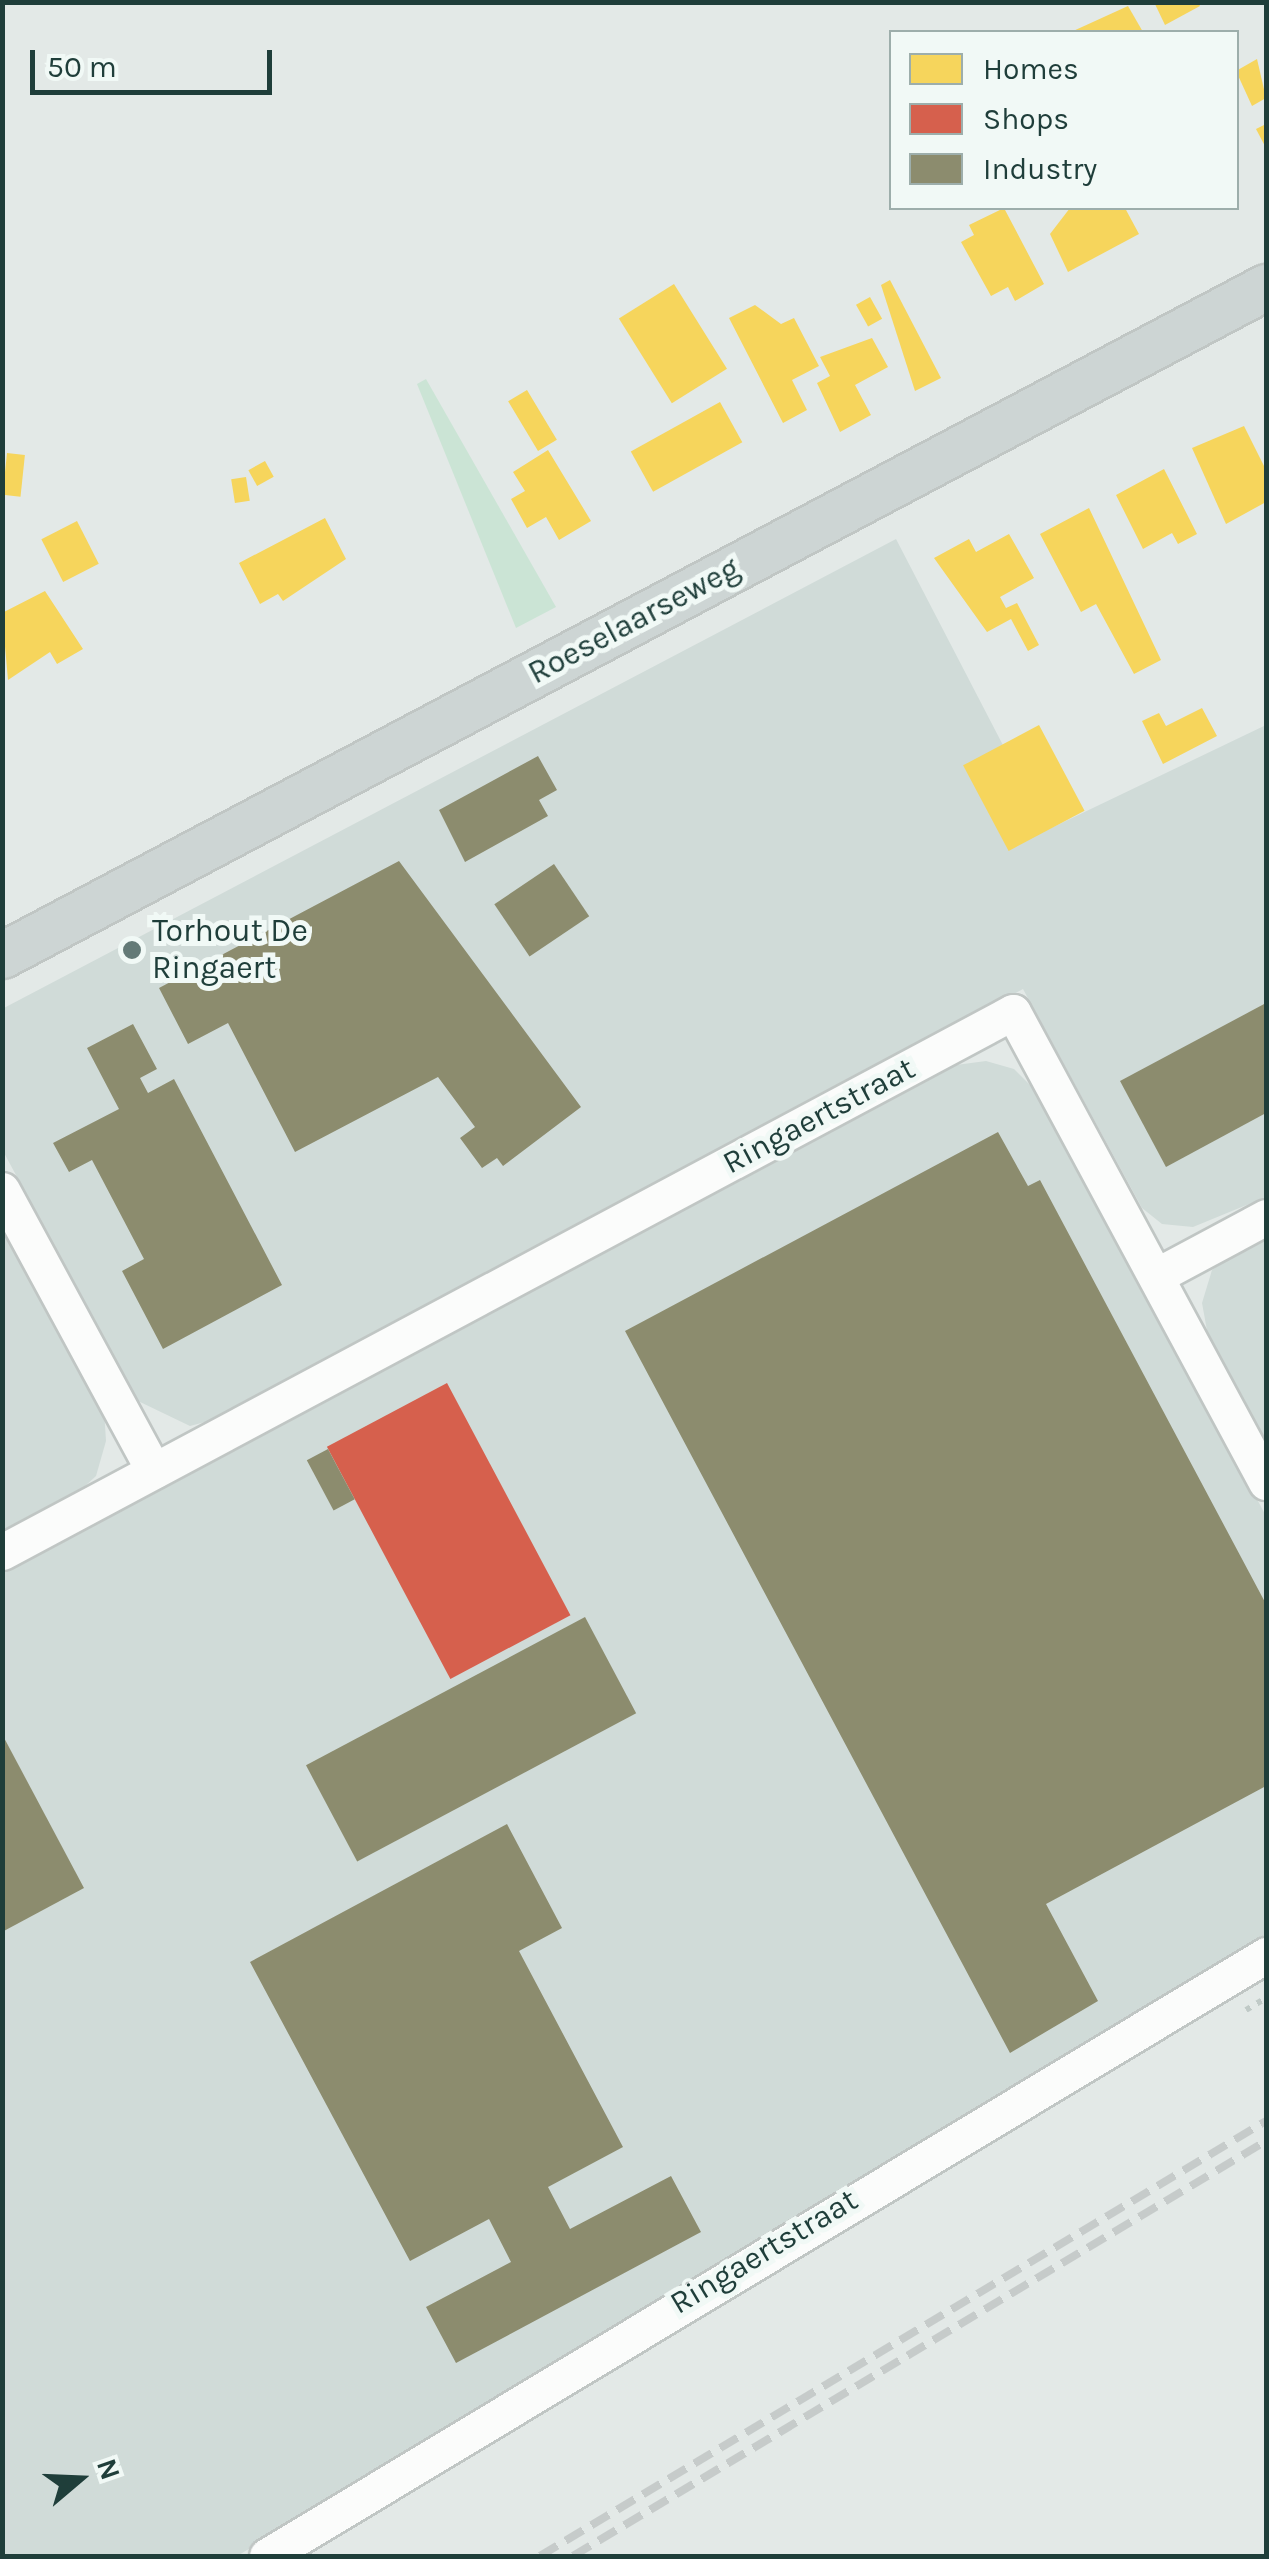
<!DOCTYPE html>
<style>
body{margin:0}
#map{position:relative;width:1269px;height:2559px;overflow:hidden;background:#e3e9e7;font-family:Karla,sans-serif}
div>[style]{position:absolute}
.built>*{inset:0;background:#d0dbd8}
.green>*{inset:0;background:#cbe4d5}
.homes>*{inset:0;background:#f6d55c;transform-origin:0 0}
.shops>*{inset:0;background:#d6604d;transform-origin:0 0}
.industry>*{inset:0;background:#8c8c6e;transform-origin:0 0}
.path>*{height:6px;margin-top:-3px;transform-origin:0;background:repeating-linear-gradient(90deg,#c0cac7 0 5px,transparent 0 13px)}
.roads{filter:drop-shadow(2px 0 #c0c6c4) drop-shadow(-2px 0 #c0c6c4) drop-shadow(0 2px #c0c6c4) drop-shadow(0 -2px #c0c6c4)}
.minor>*{height:35px;margin:-17.5px;padding:0 17.5px;transform-origin:17.5px;border-radius:17.5px;background:#fbfcfb}
.major>*{height:45px;margin:-22.5px;padding:0 22.5px;transform-origin:22.5px;border-radius:22.5px;background:#cdd5d4}
.rail>*{height:8px;margin-top:-4px;transform-origin:0;background:repeating-linear-gradient(90deg,#c6cbca 0 20px,transparent 0 30px)}
.dots>*{width:28px;height:28px;translate:-50% -50%;box-sizing:border-box;border:5px solid #f1f9f6;border-radius:50%}
span{translate:-50% -50%;white-space:nowrap;text-align:center;line-height:1.15;-webkit-text-stroke:10px #f1f9f6;paint-order:stroke}
.street-label{font-size:32px;color:#1f3e3a}
.poi-label{font-size:32px;color:#1f3e3a}
.left{translate:0 -50%;text-align:left}
.frame{position:absolute;inset:0;border:5px solid #1f3e3a;pointer-events:none}
.legend{position:absolute;left:889px;top:30px;width:350px;height:180px;box-sizing:border-box;background:#f1f9f6;border:2px solid #9daeab;margin:0;padding:12px 18px;list-style:none;font-size:30px;color:#1f3e3a}
.legend li{display:flex;align-items:center;gap:20px;height:50px}
.legend b{width:50px;border:2px solid #9daeab}
.north{position:absolute;left:30px;top:2429px;width:100px;height:100px;-webkit-text-stroke:8px #f1f9f6;paint-order:stroke;rotate:71deg;font-size:28px;font-weight:700;line-height:40px;text-align:center;color:#1f3e3a}
.north::after{content:'';display:block;margin:auto;width:35px;height:45px;background:#1f3e3a;clip-path:polygon(50% 0,100% 100%,50% 72%,0 100%)}
.scale{position:absolute;left:30px;top:50px;width:242px;height:45px;box-sizing:border-box;border:5px solid #1f3e3a;border-top:0;padding-left:12px;font-size:30px;line-height:35px;white-space:nowrap;color:#1f3e3a;-webkit-text-stroke:8px #f1f9f6;paint-order:stroke}
</style>
<div id="map">
<div class="built">
<div style="clip-path:polygon(896px 539px,1047px 830px,1266px 725px,1266px 1197px,1193px 1227px,1162px 1224px,1142px 1208px,1023px 989px,216px 1419px,190px 1426px,138px 1401px,3px 1151px,2px 1009px)"></div>
<div style="clip-path:polygon(986px 1061px,1014px 1069px,1041px 1096px,1266px 1516px,1266px 1940px,237px 2556px,3px 2556px,3px 1572px,956px 1065px)"></div>
<div style="clip-path:polygon(2px 1231px,104px 1409px,106px 1441px,96px 1476px,72px 1498px,2px 1535px)"></div>
<div style="clip-path:polygon(1266px 1233px,1266px 1446px,1208px 1336px,1202px 1303px,1212px 1270px)"></div>
</div>
<div class="green">
<div style="clip-path:polygon(426px 379px,556px 607px,516px 628px,417px 384px)"></div>
</div>
<div class="homes">
<div style="clip-path:polygon(1154px 2px,1198px 2px,1200px 6px,1165px 25px)"></div>
<div style="clip-path:polygon(1128px 6px,1143px 32px,1071px 32px)"></div>
<div style="clip-path:polygon(1257px 59px,1266px 98px,1252px 106px,1236px 71px)"></div>
<div style="clip-path:polygon(1266px 124px,1266px 148px,1256px 129px)"></div>
<div style="clip-path:polygon(1004px 208px,1044px 284px,1015px 301px,1008px 287px,991px 296px,961px 242px,974px 235px,969px 225px)"></div>
<div style="clip-path:polygon(1070px 208px,1125px 208px,1139px 234px,1068px 272px,1050px 234px)"></div>
<div style="clip-path:polygon(890px 280px,941px 378px,915px 391px,881px 285px)"></div>
<div style="left:674px;top:284px;width:100px;height:65px;rotate:58deg"></div>
<div style="left:870px;top:297px;width:25px;height:16px;rotate:61deg"></div>
<div style="clip-path:polygon(755px 305px,781px 324px,794px 318px,819px 366px,792px 380px,807px 410px,783px 423px,729px 318px)"></div>
<div style="clip-path:polygon(872px 338px,888px 367px,855px 385px,871px 415px,840px 432px,817px 383px,830px 376px,820px 357px)"></div>
<div style="left:527px;top:390px;width:58px;height:22px;rotate:59deg"></div>
<div style="left:720px;top:402px;width:46px;height:102px;rotate:61deg"></div>
<div style="clip-path:polygon(1244px 426px,1266px 470px,1266px 502px,1226px 524px,1192px 448px)"></div>
<div style="clip-path:polygon(548px 450px,591px 521px,559px 540px,546px 517px,527px 528px,511px 499px,525px 491px,513px 472px)"></div>
<div style="left:7px;top:453px;width:18px;height:42px;rotate:6deg"></div>
<div style="left:265px;top:461px;width:18px;height:19px;rotate:61deg"></div>
<div style="clip-path:polygon(1164px 469px,1197px 534px,1178px 544px,1172px 533px,1143px 549px,1116px 495px)"></div>
<div style="left:246px;top:477px;width:24px;height:15px;rotate:81deg"></div>
<div style="clip-path:polygon(1089px 508px,1161px 660px,1134px 674px,1096px 604px,1081px 612px,1040px 534px)"></div>
<div style="clip-path:polygon(325px 518px,346px 559px,283px 601px,278px 594px,260px 604px,239px 563px)"></div>
<div style="left:77px;top:521px;width:48px;height:40px;rotate:63deg"></div>
<div style="clip-path:polygon(1009px 534px,1034px 578px,1000px 597px,1006px 608px,1017px 603px,1039px 645px,1028px 651px,1011px 619px,987px 632px,934px 558px,969px 539px,976px 552px)"></div>
<div style="clip-path:polygon(45px 591px,83px 649px,57px 664px,50px 652px,8px 680px,2px 613px)"></div>
<div style="clip-path:polygon(1202px 708px,1217px 736px,1163px 764px,1142px 721px,1159px 713px,1166px 726px)"></div>
<div style="left:1039px;top:725px;width:97px;height:86px;rotate:62deg"></div>
</div>
<div class="shops">
<div style="left:447px;top:1383px;width:263px;height:136px;rotate:62deg"></div>
</div>
<div class="industry">
<div style="clip-path:polygon(538px 756px,557px 790px,539px 800px,548px 816px,465px 862px,439px 810px)"></div>
<div style="clip-path:polygon(399px 861px,581px 1107px,503px 1166px,497px 1158px,482px 1168px,460px 1138px,475px 1127px,438px 1077px,295px 1152px,228px 1023px,188px 1044px,159px 988px)"></div>
<div style="left:554px;top:864px;width:63px;height:72px;rotate:56deg"></div>
<div style="clip-path:polygon(1266px 1003px,1266px 1113px,1166px 1167px,1120px 1081px)"></div>
<div style="clip-path:polygon(133px 1024px,157px 1069px,140px 1078px,148px 1093px,174px 1079px,282px 1285px,163px 1349px,122px 1271px,144px 1259px,92px 1160px,69px 1172px,53px 1143px,119px 1109px,87px 1048px)"></div>
<div style="clip-path:polygon(998px 1132px,1028px 1186px,1040px 1180px,1266px 1604px,1266px 1786px,1046px 1904px,1098px 2001px,1010px 2053px,625px 1331px)"></div>
<div style="left:328px;top:1449px;width:57px;height:24px;rotate:62deg"></div>
<div style="left:585px;top:1617px;width:109px;height:316px;rotate:62deg"></div>
<div style="clip-path:polygon(2px 1734px,84px 1888px,2px 1932px)"></div>
<div style="clip-path:polygon(507px 1824px,562px 1928px,519px 1951px,623px 2147px,548px 2187px,570px 2229px,671px 2176px,701px 2232px,456px 2363px,426px 2307px,511px 2262px,489px 2219px,410px 2261px,250px 1962px)"></div>
</div>
<div class="path">
<div style="left:1246px;top:2010px;width:23px;rotate:-31deg"></div>
</div>
<div class="roads">
<div class="minor">
<div style="left:2px;top:1190px;width:319px;rotate:61.6deg"></div>
<div style="left:1156px;top:1276px;width:125px;rotate:-28.2deg"></div>
<div style="left:2px;top:1552px;width:1146px;rotate:-28.11deg"></div>
<div style="left:1013px;top:1012px;width:534px;rotate:61.71deg"></div>
<div style="left:267px;top:2556px;width:1166px;rotate:-31.03deg"></div>
</div>
<div class="major">
<div style="left:2px;top:955px;width:1430px;rotate:-27.86deg"></div>
</div>
</div>
<div class="rail">
<div style="left:540px;top:2556px;width:846px;rotate:-30.93deg"></div>
<div style="left:573px;top:2556px;width:808px;rotate:-30.92deg"></div>
</div>
<div class="dots">
<div style="left:132px;top:950px;background:#647a77"></div>
</div>
<div class="street-label">
<span style="left:634px;top:621px;rotate:-28deg">Roeselaarseweg</span>
<span style="left:819px;top:1116px;rotate:-28deg">Ringaertstraat</span>
<span style="left:764px;top:2252px;rotate:-31deg">Ringaertstraat</span>
</div>
<div class="poi-label">
<span class="left" style="left:152px;top:950px">Torhout De<br>Ringaert</span>
</div>
<div class="frame"></div>
<ul class="legend">
<li><b style="height:28px;background:#f6d55c"></b>Homes</li>
<li><b style="height:28px;background:#d6604d"></b>Shops</li>
<li><b style="height:28px;background:#8c8c6e"></b>Industry</li>
</ul>
<div class="north">N</div>
<div class="scale">50 m</div>
</div>
